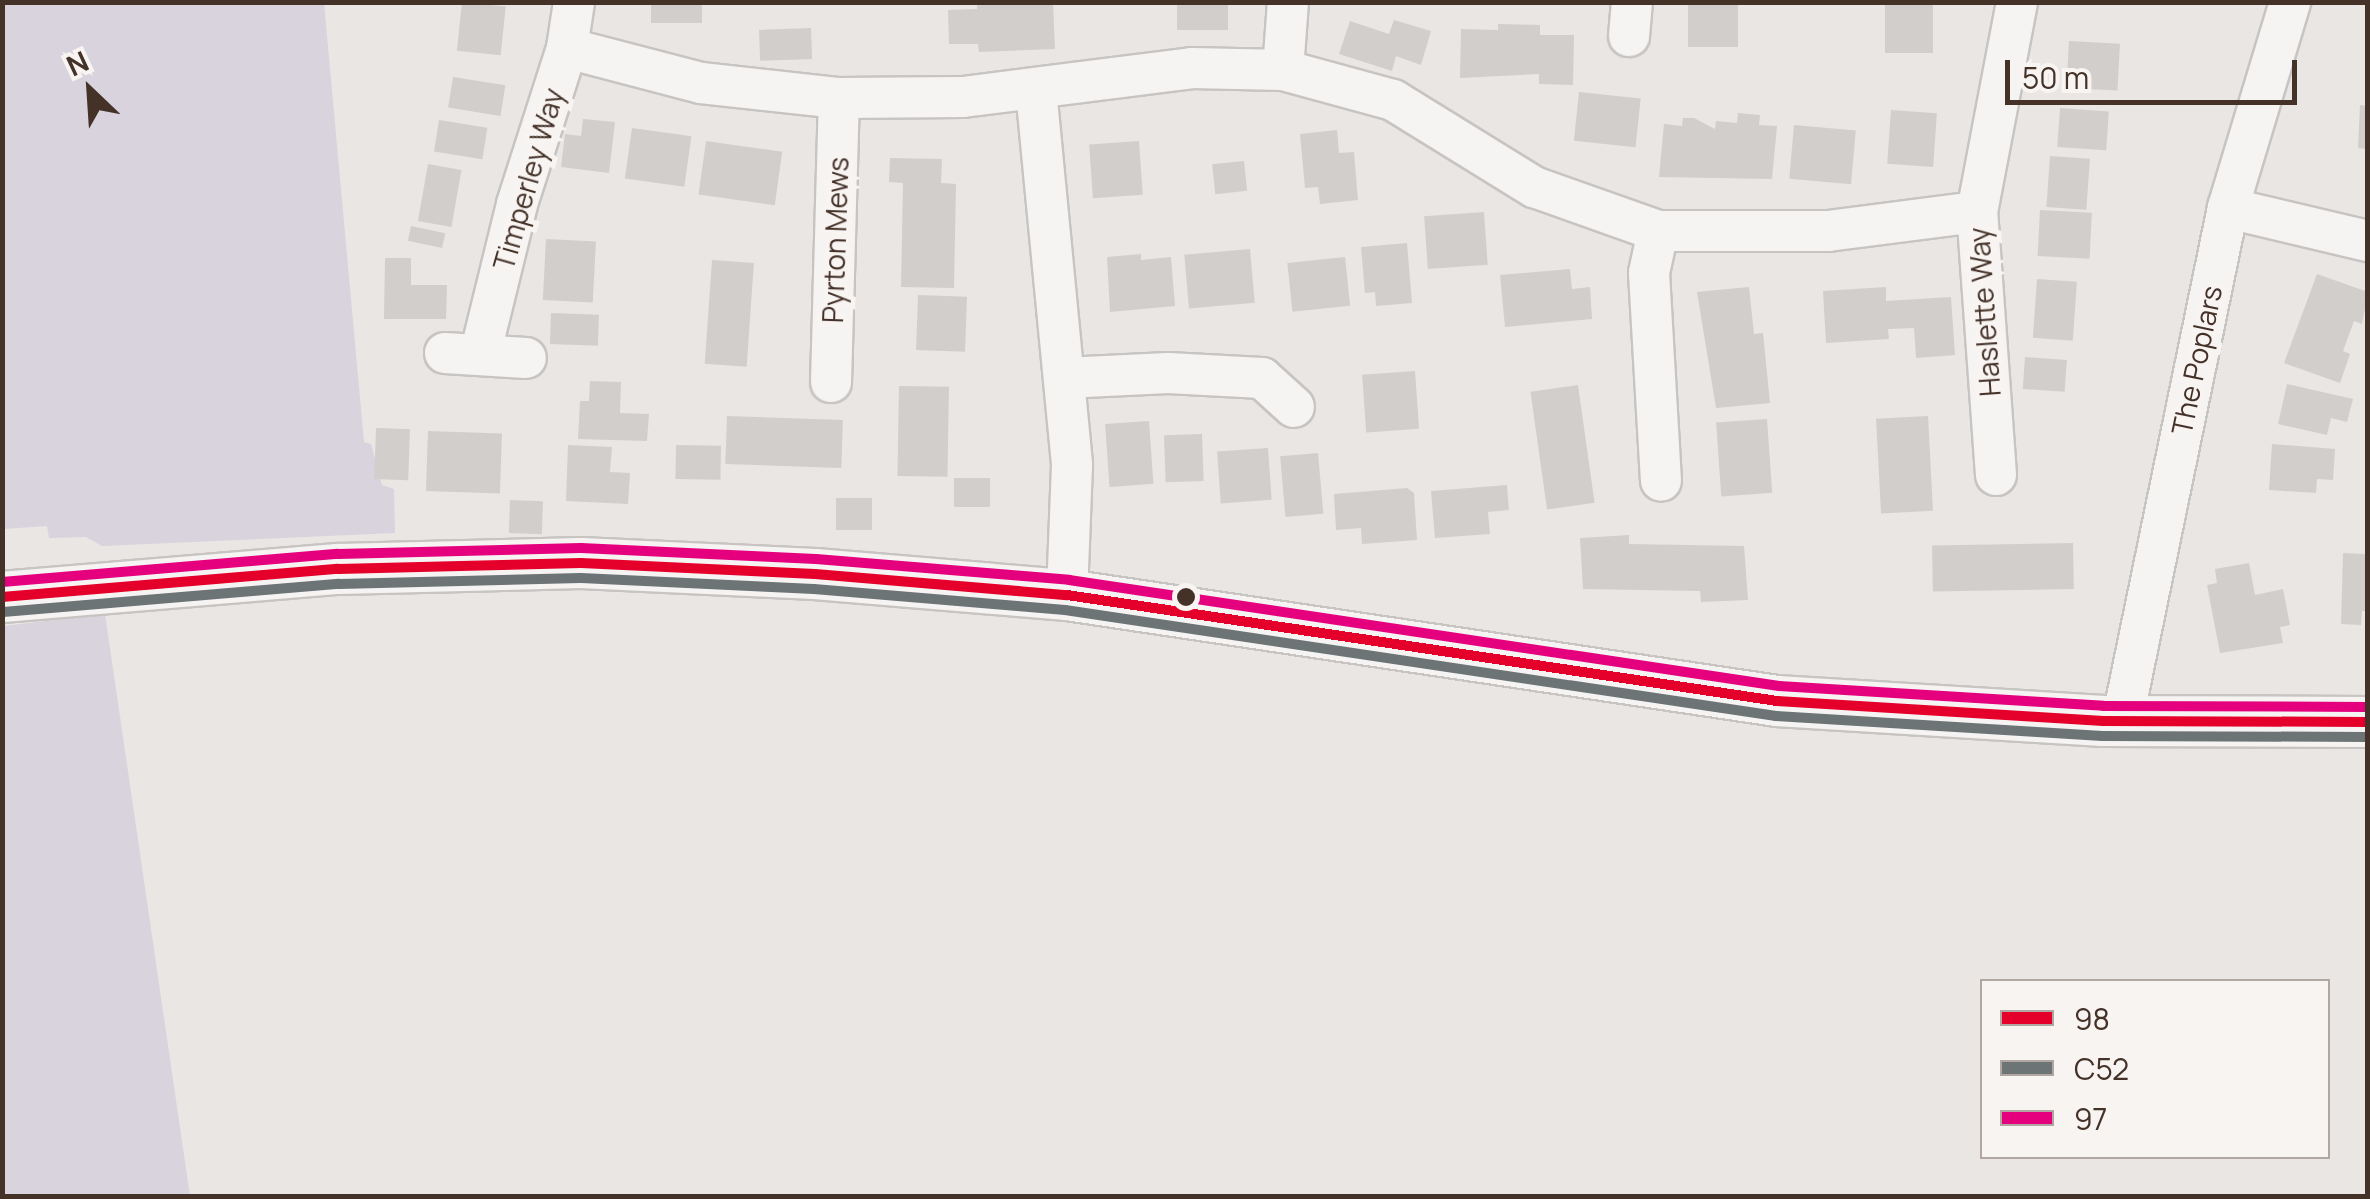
<!DOCTYPE html>
<style>
body{margin:0}
#map{position:relative;width:2370px;height:1199px;overflow:hidden;background:#e9e6e4;font-family:Manrope,sans-serif}
div>[style]{position:absolute}
.green>*{inset:0;background:#d8d3dc}
.building>*{inset:0;background:#d2cecc;transform-origin:0 0}
.roads{filter:drop-shadow(2px 0 #c7c4c2) drop-shadow(-2px 0 #c7c4c2) drop-shadow(0 2px #c7c4c2) drop-shadow(0 -2px #c7c4c2)}
.minor>*{height:40px;margin:-20px;padding:0 20px;transform-origin:20px;border-radius:20px;background:#f6f4f3}
.tertiary>*{height:50px;margin:-25px;padding:0 25px;transform-origin:25px;border-radius:25px;background:#f6f4f3}
.bus-1>*{height:10px;margin:-5px;padding:0 5px;transform-origin:5px;border-radius:5px;background:#e4002b}
.bus-2>*{height:10px;margin:-5px;padding:0 5px;transform-origin:5px;border-radius:5px;background:#6c7476}
.bus-3>*{height:10px;margin:-5px;padding:0 5px;transform-origin:5px;border-radius:5px;background:#e5007d}
.dots>*{width:28px;height:28px;translate:-50% -50%;box-sizing:border-box;border:5px solid #f8f4f2;border-radius:50%}
span{translate:-50% -50%;white-space:nowrap;text-align:center;line-height:1.15;-webkit-text-stroke:10px #f8f4f2;paint-order:stroke}
.street-label{font-size:28px;color:#443229}
.frame{position:absolute;inset:0;border:5px solid #443229;pointer-events:none}
.legend{position:absolute;left:1980px;top:979px;width:350px;height:180px;box-sizing:border-box;background:#f8f4f2;border:2px solid #b0a6a2;margin:0;padding:12px 18px;list-style:none;font-size:30px;color:#443229}
.legend li{display:flex;align-items:center;gap:20px;height:50px}
.legend b{width:50px;border:2px solid #b0a6a2}
.north{position:absolute;left:40px;top:40px;width:100px;height:100px;-webkit-text-stroke:8px #f8f4f2;paint-order:stroke;rotate:335deg;font-size:28px;font-weight:700;line-height:40px;text-align:center;color:#443229}
.north::after{content:'';display:block;margin:auto;width:35px;height:45px;background:#443229;clip-path:polygon(50% 0,100% 100%,50% 72%,0 100%)}
.scale{position:absolute;left:2005px;top:60px;width:292px;height:45px;box-sizing:border-box;border:5px solid #443229;border-top:0;padding-left:12px;font-size:30px;line-height:35px;white-space:nowrap;color:#443229;-webkit-text-stroke:8px #f8f4f2;paint-order:stroke}
</style>
<div id="map">
<div class="green">
<div style="clip-path:polygon(3px 3px,324px 3px,364px 442px,371px 444px,382px 485px,394px 489px,395px 533px,102px 546px,86px 537px,49px 538px,47px 526px,3px 529px)"></div>
<div style="clip-path:polygon(105px 614px,190px 1196px,3px 1196px,3px 626px)"></div>
</div>
<div class="building">
<div style="left:462px;top:2px;width:44px;height:49px;rotate:6deg"></div>
<div style="left:651px;top:2px;width:51px;height:21px"></div>
<div style="clip-path:polygon(977px 2px,1053px 2px,1055px 49px,979px 52px,978px 44px,949px 44px,948px 10px,977px 9px)"></div>
<div style="left:1177px;top:2px;width:51px;height:28px"></div>
<div style="left:1688px;top:2px;width:50px;height:45px"></div>
<div style="left:1885px;top:2px;width:48px;height:51px"></div>
<div style="clip-path:polygon(1394px 20px,1431px 31px,1421px 65px,1396px 56px,1392px 71px,1339px 54px,1350px 21px,1389px 34px)"></div>
<div style="clip-path:polygon(1498px 24px,1540px 25px,1540px 35px,1574px 35px,1573px 85px,1539px 84px,1539px 74px,1460px 78px,1461px 29px,1498px 30px)"></div>
<div style="left:811px;top:28px;width:31px;height:52px;rotate:88deg"></div>
<div style="left:2069px;top:41px;width:51px;height:47px;rotate:3deg"></div>
<div style="left:453px;top:77px;width:53px;height:31px;rotate:9deg"></div>
<div style="left:1579px;top:92px;width:62px;height:49px;rotate:6deg"></div>
<div style="clip-path:polygon(2360px 105px,2368px 106px,2368px 149px,2358px 148px)"></div>
<div style="left:2060px;top:108px;width:49px;height:39px;rotate:4deg"></div>
<div style="left:1891px;top:110px;width:46px;height:54px;rotate:4deg"></div>
<div style="clip-path:polygon(1738px 113px,1760px 115px,1759px 125px,1777px 126px,1772px 179px,1659px 177px,1664px 124px,1682px 126px,1683px 118px,1694px 118px,1715px 129px,1716px 121px,1737px 123px)"></div>
<div style="clip-path:polygon(583px 119px,615px 122px,609px 173px,561px 167px,565px 134px,581px 136px)"></div>
<div style="left:439px;top:120px;width:49px;height:32px;rotate:9deg"></div>
<div style="left:1794px;top:125px;width:62px;height:54px;rotate:5deg"></div>
<div style="left:632px;top:128px;width:60px;height:51px;rotate:8deg"></div>
<div style="clip-path:polygon(1337px 130px,1339px 153px,1354px 152px,1358px 200px,1320px 204px,1318px 187px,1305px 188px,1300px 134px)"></div>
<div style="left:706px;top:141px;width:77px;height:54px;rotate:8deg"></div>
<div style="left:1139px;top:141px;width:54px;height:50px;rotate:86deg"></div>
<div style="left:2050px;top:156px;width:40px;height:51px;rotate:4deg"></div>
<div style="clip-path:polygon(890px 158px,942px 159px,941px 183px,956px 184px,954px 288px,901px 287px,903px 183px,889px 182px)"></div>
<div style="left:1244px;top:161px;width:30px;height:32px;rotate:84deg"></div>
<div style="left:428px;top:164px;width:34px;height:58px;rotate:10deg"></div>
<div style="left:2040px;top:210px;width:52px;height:46px;rotate:3deg"></div>
<div style="left:1484px;top:212px;width:53px;height:60px;rotate:86deg"></div>
<div style="left:411px;top:226px;width:35px;height:15px;rotate:12deg"></div>
<div style="left:546px;top:239px;width:50px;height:61px;rotate:3deg"></div>
<div style="clip-path:polygon(1407px 243px,1412px 303px,1376px 306px,1375px 292px,1365px 293px,1361px 247px)"></div>
<div style="left:1250px;top:249px;width:54px;height:66px;rotate:85deg"></div>
<div style="clip-path:polygon(1141px 254px,1141px 260px,1171px 257px,1175px 306px,1110px 312px,1107px 257px)"></div>
<div style="left:1345px;top:257px;width:49px;height:58px;rotate:84deg"></div>
<div style="clip-path:polygon(385px 258px,411px 258px,411px 285px,447px 285px,446px 319px,384px 319px)"></div>
<div style="left:712px;top:260px;width:42px;height:104px;rotate:4deg"></div>
<div style="clip-path:polygon(1570px 269px,1572px 289px,1590px 287px,1592px 319px,1505px 327px,1500px 275px)"></div>
<div style="clip-path:polygon(2317px 274px,2368px 292px,2362px 324px,2354px 321px,2343px 351px,2350px 354px,2340px 383px,2284px 363px)"></div>
<div style="left:2037px;top:279px;width:40px;height:59px;rotate:4deg"></div>
<div style="clip-path:polygon(1749px 287px,1754px 334px,1763px 333px,1770px 403px,1716px 408px,1697px 292px)"></div>
<div style="clip-path:polygon(1886px 287px,1886px 301px,1951px 297px,1955px 355px,1916px 358px,1914px 328px,1888px 329px,1889px 339px,1826px 343px,1823px 291px)"></div>
<div style="left:918px;top:295px;width:49px;height:55px;rotate:2deg"></div>
<div style="left:551px;top:313px;width:48px;height:31px;rotate:2deg"></div>
<div style="left:2025px;top:357px;width:42px;height:32px;rotate:4deg"></div>
<div style="left:1415px;top:371px;width:58px;height:53px;rotate:86deg"></div>
<div style="clip-path:polygon(590px 381px,621px 382px,620px 413px,649px 414px,647px 441px,578px 439px,580px 401px,589px 401px)"></div>
<div style="clip-path:polygon(2287px 384px,2353px 399px,2347px 422px,2331px 418px,2327px 435px,2278px 424px)"></div>
<div style="left:1578px;top:385px;width:119px;height:48px;rotate:82deg"></div>
<div style="left:899px;top:386px;width:50px;height:90px;rotate:1deg"></div>
<div style="left:727px;top:416px;width:116px;height:48px;rotate:2deg"></div>
<div style="left:1928px;top:416px;width:95px;height:52px;rotate:87deg"></div>
<div style="left:1767px;top:419px;width:74px;height:51px;rotate:86deg"></div>
<div style="left:1149px;top:421px;width:63px;height:44px;rotate:86deg"></div>
<div style="left:376px;top:428px;width:34px;height:51px;rotate:2deg"></div>
<div style="left:428px;top:431px;width:74px;height:60px;rotate:2deg"></div>
<div style="left:1202px;top:434px;width:47px;height:38px;rotate:88deg"></div>
<div style="clip-path:polygon(2272px 444px,2335px 449px,2333px 480px,2317px 479px,2316px 493px,2269px 490px)"></div>
<div style="clip-path:polygon(568px 445px,612px 447px,610px 472px,630px 473px,628px 504px,566px 501px)"></div>
<div style="left:676px;top:445px;width:45px;height:34px;rotate:1deg"></div>
<div style="left:1268px;top:448px;width:52px;height:51px;rotate:86deg"></div>
<div style="left:1318px;top:453px;width:61px;height:38px;rotate:85deg"></div>
<div style="left:954px;top:478px;width:36px;height:29px"></div>
<div style="clip-path:polygon(1507px 485px,1509px 510px,1488px 512px,1490px 534px,1435px 538px,1431px 491px)"></div>
<div style="clip-path:polygon(1407px 488px,1414px 493px,1417px 540px,1362px 544px,1361px 528px,1336px 530px,1334px 494px)"></div>
<div style="left:836px;top:498px;width:36px;height:32px"></div>
<div style="left:510px;top:500px;width:33px;height:33px;rotate:2deg"></div>
<div style="clip-path:polygon(1629px 535px,1629px 544px,1744px 546px,1748px 600px,1701px 602px,1700px 591px,1583px 589px,1580px 538px)"></div>
<div style="left:2073px;top:543px;width:46px;height:141px;rotate:89deg"></div>
<div style="clip-path:polygon(2343px 553px,2365px 554px,2368px 611px,2362px 611px,2361px 625px,2341px 624px)"></div>
<div style="clip-path:polygon(2249px 563px,2255px 595px,2283px 589px,2290px 625px,2280px 627px,2283px 643px,2220px 653px,2207px 585px,2217px 583px,2215px 569px)"></div>
</div>
<div class="roads">
<div class="minor">
<div style="left:1629px;top:36px;width:34px;rotate:-85deg"></div>
<div style="left:567px;top:48px;width:138px;rotate:14.6deg"></div>
<div style="left:701px;top:83px;width:139px;rotate:6.2deg"></div>
<div style="left:839px;top:98px;width:124px;rotate:-0.5deg"></div>
<div style="left:963px;top:97px;width:231px;rotate:-7.2deg"></div>
<div style="left:1192px;top:68px;width:91px;rotate:1.3deg"></div>
<div style="left:1283px;top:70px;width:114px;rotate:15.3deg"></div>
<div style="left:1393px;top:100px;width:166px;rotate:31.7deg"></div>
<div style="left:1534px;top:187px;width:132px;rotate:19.5deg"></div>
<div style="left:1658px;top:231px;width:170px"></div>
<div style="left:1828px;top:231px;width:150px;rotate:-7.3deg"></div>
<div style="left:1283px;top:70px;width:68px;rotate:-85.8deg"></div>
<div style="left:1036px;top:90px;width:377px;rotate:84.5deg"></div>
<div style="left:1072px;top:465px;width:130px;rotate:92.2deg"></div>
<div style="left:2228px;top:208px;width:144px;rotate:13.3deg"></div>
<div style="left:1658px;top:231px;width:43px;rotate:102.1deg"></div>
<div style="left:1649px;top:273px;width:208px;rotate:86.7deg"></div>
<div style="left:445px;top:353px;width:81px;rotate:3.5deg"></div>
<div style="left:480px;top:355px;width:155px;rotate:-76.2deg"></div>
<div style="left:517px;top:204px;width:164px;rotate:-72.2deg"></div>
<div style="left:567px;top:48px;width:47px;rotate:-81.3deg"></div>
<div style="left:1064px;top:378px;width:104px;rotate:-2.8deg"></div>
<div style="left:1168px;top:373px;width:94px;rotate:3deg"></div>
<div style="left:1262px;top:378px;width:43px;rotate:42.2deg"></div>
<div style="left:831px;top:382px;width:284px;rotate:-88.4deg"></div>
<div style="left:1996px;top:475px;width:264px;rotate:-94.1deg"></div>
<div style="left:1977px;top:212px;width:214px;rotate:-79.2deg"></div>
<div style="left:2122px;top:722px;width:525px;rotate:-78.35deg"></div>
<div style="left:2228px;top:208px;width:215px;rotate:-73.2deg"></div>
</div>
<div class="tertiary">
<div style="left:2px;top:597px;width:337px;rotate:-4.8deg"></div>
<div style="left:338px;top:569px;width:243px;rotate:-1.4deg"></div>
<div style="left:581px;top:563px;width:234px;rotate:2.7deg"></div>
<div style="left:815px;top:574px;width:253px;rotate:4.8deg"></div>
<div style="left:1067px;top:595px;width:718px;rotate:8.49deg"></div>
<div style="left:1777px;top:701px;width:327px;rotate:3.5deg"></div>
<div style="left:2103px;top:721px;width:265px;rotate:0.2deg"></div>
</div>
</div>
<div class="bus-1">
<div style="left:2px;top:597px;width:337px;rotate:-4.8deg"></div>
<div style="left:338px;top:569px;width:243px;rotate:-1.4deg"></div>
<div style="left:581px;top:563px;width:234px;rotate:2.7deg"></div>
<div style="left:815px;top:574px;width:253px;rotate:4.8deg"></div>
<div style="left:1067px;top:595px;width:718px;rotate:8.49deg"></div>
<div style="left:1777px;top:701px;width:327px;rotate:3.5deg"></div>
<div style="left:2103px;top:721px;width:265px;rotate:0.2deg"></div>
</div>
<div class="bus-2">
<div style="left:3px;top:612px;width:337px;rotate:-4.8deg"></div>
<div style="left:339px;top:584px;width:242px;rotate:-1.4deg"></div>
<div style="left:581px;top:578px;width:233px;rotate:2.7deg"></div>
<div style="left:814px;top:589px;width:252px;rotate:4.8deg"></div>
<div style="left:1065px;top:610px;width:719px;rotate:8.48deg"></div>
<div style="left:1776px;top:716px;width:327px;rotate:3.5deg"></div>
<div style="left:2102px;top:736px;width:266px;rotate:0.2deg"></div>
</div>
<div class="bus-3">
<div style="left:2px;top:582px;width:337px;rotate:-4.8deg"></div>
<div style="left:338px;top:554px;width:243px;rotate:-1.4deg"></div>
<div style="left:581px;top:548px;width:235px;rotate:2.7deg"></div>
<div style="left:816px;top:559px;width:254px;rotate:4.7deg"></div>
<div style="left:1069px;top:580px;width:718px;rotate:8.49deg"></div>
<div style="left:1779px;top:686px;width:325px;rotate:3.5deg"></div>
<div style="left:2103px;top:706px;width:265px;rotate:0.2deg"></div>
</div>
<div class="dots">
<div style="left:1186px;top:597px;background:#443229"></div>
</div>
<div class="street-label">
<span style="left:528px;top:179px;rotate:-74deg">Timperley Way</span>
<span style="left:835px;top:240px;rotate:-88deg">Pyrton Mews</span>
<span style="left:1984px;top:312px;rotate:-94deg">Haslette Way</span>
<span style="left:2196px;top:360px;rotate:-78deg">The Poplars</span>
</div>
<div class="frame"></div>
<ul class="legend">
<li><b style="height:12px;background:#e4002b"></b>98</li>
<li><b style="height:12px;background:#6c7476"></b>C52</li>
<li><b style="height:12px;background:#e5007d"></b>97</li>
</ul>
<div class="north">N</div>
<div class="scale">50 m</div>
</div>
